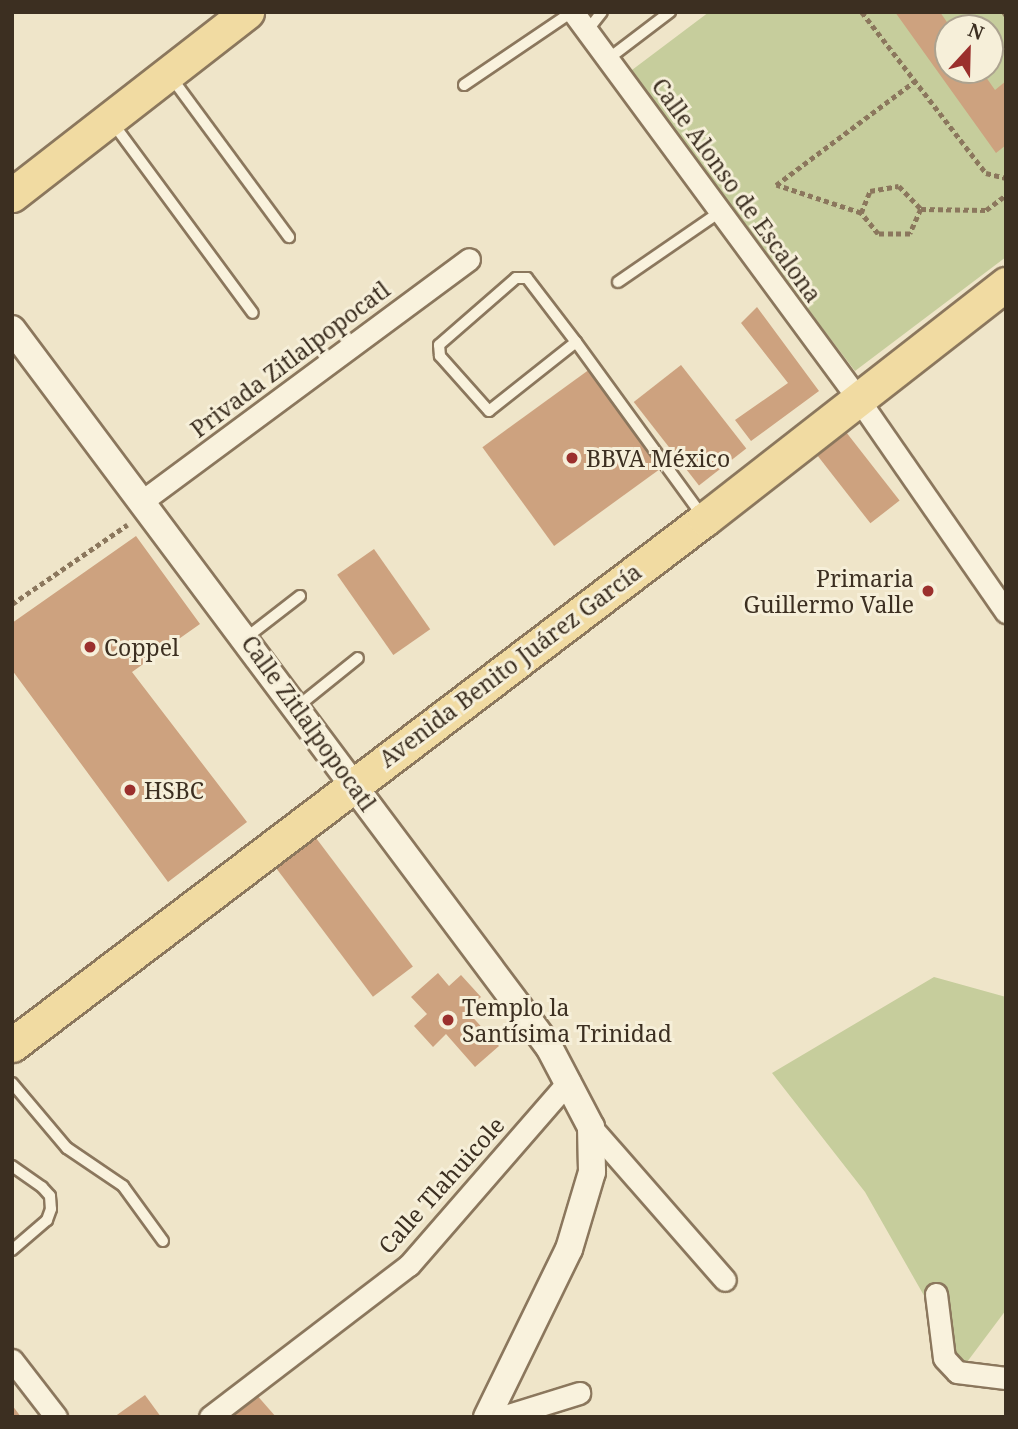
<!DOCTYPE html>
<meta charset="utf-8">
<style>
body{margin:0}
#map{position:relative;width:1018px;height:1429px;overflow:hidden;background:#efe5c9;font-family:"Noto Serif",serif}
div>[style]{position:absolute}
.green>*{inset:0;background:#c6cd9c}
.building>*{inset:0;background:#cda27f;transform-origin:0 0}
.path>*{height:4.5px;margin-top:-2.25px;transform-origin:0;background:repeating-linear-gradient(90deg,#8b775d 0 5px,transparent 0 8.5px)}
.roads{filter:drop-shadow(2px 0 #8b775d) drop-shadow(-2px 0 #8b775d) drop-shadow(0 2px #8b775d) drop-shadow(0 -2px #8b775d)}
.service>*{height:10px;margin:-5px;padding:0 5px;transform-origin:5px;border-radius:5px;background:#f9f2dd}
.minor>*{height:21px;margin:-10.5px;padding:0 10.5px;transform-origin:10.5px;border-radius:10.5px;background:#f9f2dd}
.tertiary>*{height:26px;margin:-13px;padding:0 13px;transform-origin:13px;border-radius:13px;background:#f9f2dd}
.primary>*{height:33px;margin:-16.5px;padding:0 16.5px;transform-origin:16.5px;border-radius:16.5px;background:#f1dba2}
.dots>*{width:19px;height:19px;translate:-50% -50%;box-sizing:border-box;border:4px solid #f6efd9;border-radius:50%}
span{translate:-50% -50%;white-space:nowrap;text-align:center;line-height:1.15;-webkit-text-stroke:6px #f6efd9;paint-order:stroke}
.street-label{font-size:23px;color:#3c2f21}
.poi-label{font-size:23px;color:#3c2f21}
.left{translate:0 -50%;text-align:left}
.right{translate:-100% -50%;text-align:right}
.frame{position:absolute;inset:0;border:14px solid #3c2f21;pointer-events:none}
.north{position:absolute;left:934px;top:14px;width:70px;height:70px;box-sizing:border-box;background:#f6efd9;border:2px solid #aca28f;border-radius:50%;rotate:22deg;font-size:19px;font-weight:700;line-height:28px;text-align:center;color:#3c2f21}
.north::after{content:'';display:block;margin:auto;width:24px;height:32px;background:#9b302d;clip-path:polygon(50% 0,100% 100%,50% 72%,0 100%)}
</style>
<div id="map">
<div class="green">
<div style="clip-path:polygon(evenodd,709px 12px,1006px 12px,1006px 257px,855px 371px,628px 73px,709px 12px,948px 28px,990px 28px,990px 70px,948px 70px,948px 28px)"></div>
<div style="clip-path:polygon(934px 977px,1006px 997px,1006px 1310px,964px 1366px,865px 1192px,772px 1073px)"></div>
</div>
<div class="building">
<div style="clip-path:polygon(895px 12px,940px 12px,951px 28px,948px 70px,981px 70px,995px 90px,1006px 81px,1006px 145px,996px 153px)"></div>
<div style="clip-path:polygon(757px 307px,819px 391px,751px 441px,735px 420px,788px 383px,741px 323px)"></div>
<div style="left:681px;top:365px;width:106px;height:60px;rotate:52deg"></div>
<div style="left:590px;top:369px;width:122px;height:133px;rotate:54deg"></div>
<div style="left:846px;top:432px;width:87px;height:37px;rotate:52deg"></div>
<div style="clip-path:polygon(136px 536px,200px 624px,132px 672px,247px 822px,168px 882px,12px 670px,12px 623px)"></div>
<div style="left:374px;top:549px;width:98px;height:45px;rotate:55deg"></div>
<div style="left:313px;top:834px;width:166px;height:50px;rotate:53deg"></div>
<div style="clip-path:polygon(438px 973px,449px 986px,461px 975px,481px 997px,466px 1010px,499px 1046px,475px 1067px,446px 1034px,433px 1047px,414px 1026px,427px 1014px,411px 997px)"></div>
<div style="clip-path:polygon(255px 1393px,276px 1417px,223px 1417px)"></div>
<div style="clip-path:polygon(145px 1395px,161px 1417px,114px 1417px)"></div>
<div style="clip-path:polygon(12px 1405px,21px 1417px,12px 1417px)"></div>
</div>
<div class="path">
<div style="left:862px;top:12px;width:203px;rotate:52.4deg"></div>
<div style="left:986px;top:173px;width:21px;rotate:14deg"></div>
<div style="left:1004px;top:12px;width:4px;rotate:56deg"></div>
<div style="left:921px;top:209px;width:27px;rotate:114deg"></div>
<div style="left:910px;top:234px;width:32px;rotate:180deg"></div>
<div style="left:878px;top:234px;width:27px;rotate:-129deg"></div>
<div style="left:861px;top:213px;width:24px;rotate:-68deg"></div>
<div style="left:870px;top:191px;width:29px;rotate:-10deg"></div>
<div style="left:899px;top:186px;width:32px;rotate:46deg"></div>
<div style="left:921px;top:209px;width:65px;rotate:0.9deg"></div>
<div style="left:986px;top:210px;width:25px;rotate:-37deg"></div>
<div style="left:861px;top:213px;width:89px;rotate:-161.8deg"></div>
<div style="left:776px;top:185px;width:174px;rotate:-36.8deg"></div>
<div style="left:12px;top:604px;width:140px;rotate:-34.5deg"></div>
</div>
<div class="roads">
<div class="service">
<div style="left:587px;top:31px;width:24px;rotate:-52deg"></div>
<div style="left:608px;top:59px;width:78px;rotate:-37.2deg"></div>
<div style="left:171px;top:77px;width:199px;rotate:53.6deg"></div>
<div style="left:464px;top:85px;width:130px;rotate:-34.1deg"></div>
<div style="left:112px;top:122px;width:237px;rotate:53.6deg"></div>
<div style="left:618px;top:282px;width:124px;rotate:-34.5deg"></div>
<div style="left:576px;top:342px;width:111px;rotate:141.6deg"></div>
<div style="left:489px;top:411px;width:74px;rotate:-131.7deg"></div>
<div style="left:440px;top:356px;width:11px;rotate:-95deg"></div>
<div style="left:439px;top:345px;width:102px;rotate:-41deg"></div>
<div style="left:516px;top:278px;width:11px"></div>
<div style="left:527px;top:278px;width:81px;rotate:52.6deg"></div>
<div style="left:576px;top:342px;width:216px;rotate:54deg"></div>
<div style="left:247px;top:637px;width:67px;rotate:-37.7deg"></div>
<div style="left:297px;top:707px;width:78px;rotate:-38.8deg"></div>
<div style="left:12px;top:1083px;width:85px;rotate:49.8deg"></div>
<div style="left:67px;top:1148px;width:68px;rotate:34.2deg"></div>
<div style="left:123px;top:1186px;width:68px;rotate:54deg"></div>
<div style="left:12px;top:1166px;width:37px;rotate:35deg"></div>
<div style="left:42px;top:1187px;width:12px;rotate:48deg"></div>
<div style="left:50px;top:1196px;width:13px;rotate:86deg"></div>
<div style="left:51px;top:1209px;width:12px;rotate:110deg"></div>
<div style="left:47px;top:1220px;width:46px;rotate:139.4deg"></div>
</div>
<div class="minor">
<div style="left:573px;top:12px;width:482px;rotate:53.6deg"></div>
<div style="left:859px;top:400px;width:258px;rotate:55.3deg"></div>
<div style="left:141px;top:502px;width:408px;rotate:-36.5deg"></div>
<div style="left:591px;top:1127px;width:203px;rotate:48.8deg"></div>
<div style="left:936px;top:1294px;width:64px;rotate:82.9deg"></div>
<div style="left:944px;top:1358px;width:19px;rotate:47deg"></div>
<div style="left:957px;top:1372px;width:49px;rotate:7deg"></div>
<div style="left:12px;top:1360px;width:72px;rotate:52.3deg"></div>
<div style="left:210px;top:1417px;width:250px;rotate:-37.4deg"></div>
<div style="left:409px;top:1265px;width:244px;rotate:-49deg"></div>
<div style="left:502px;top:1417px;width:81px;rotate:-17.3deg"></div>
</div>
<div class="tertiary">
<div style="left:12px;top:329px;width:897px;rotate:53.21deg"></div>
<div style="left:549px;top:1047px;width:90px;rotate:62.3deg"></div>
<div style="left:591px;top:1127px;width:45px;rotate:88.7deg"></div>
<div style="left:592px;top:1172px;width:80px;rotate:106.6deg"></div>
<div style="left:569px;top:1249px;width:187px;rotate:116deg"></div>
</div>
<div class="primary">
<div style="left:12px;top:195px;width:298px;rotate:-37.9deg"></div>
<div style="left:12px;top:1045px;width:870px;rotate:-37.2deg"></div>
<div style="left:705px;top:519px;width:382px;rotate:-38deg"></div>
</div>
</div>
<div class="dots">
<div style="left:572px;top:458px;background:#9b302d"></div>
<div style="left:928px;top:591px;background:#9b302d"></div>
<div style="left:90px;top:647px;background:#9b302d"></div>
<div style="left:130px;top:790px;background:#9b302d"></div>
<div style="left:448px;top:1020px;background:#9b302d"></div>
</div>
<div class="street-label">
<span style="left:737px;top:190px;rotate:54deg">Calle Alonso de Escalona</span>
<span style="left:290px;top:359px;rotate:-37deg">Privada Zitlalpopocatl</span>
<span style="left:510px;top:665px;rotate:-37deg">Avenida Benito Juárez García</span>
<span style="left:309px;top:723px;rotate:54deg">Calle Zitlalpopocatl</span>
<span style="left:441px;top:1185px;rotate:-48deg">Calle Tlahuicole</span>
</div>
<div class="poi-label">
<span class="left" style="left:586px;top:458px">BBVA México</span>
<span class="right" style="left:914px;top:591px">Primaria<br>Guillermo Valle</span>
<span class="left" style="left:104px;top:647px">Coppel</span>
<span class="left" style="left:144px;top:790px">HSBC</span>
<span class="left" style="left:462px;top:1020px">Templo la<br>Santísima Trinidad</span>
</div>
<div class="frame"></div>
<div class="north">N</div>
</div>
